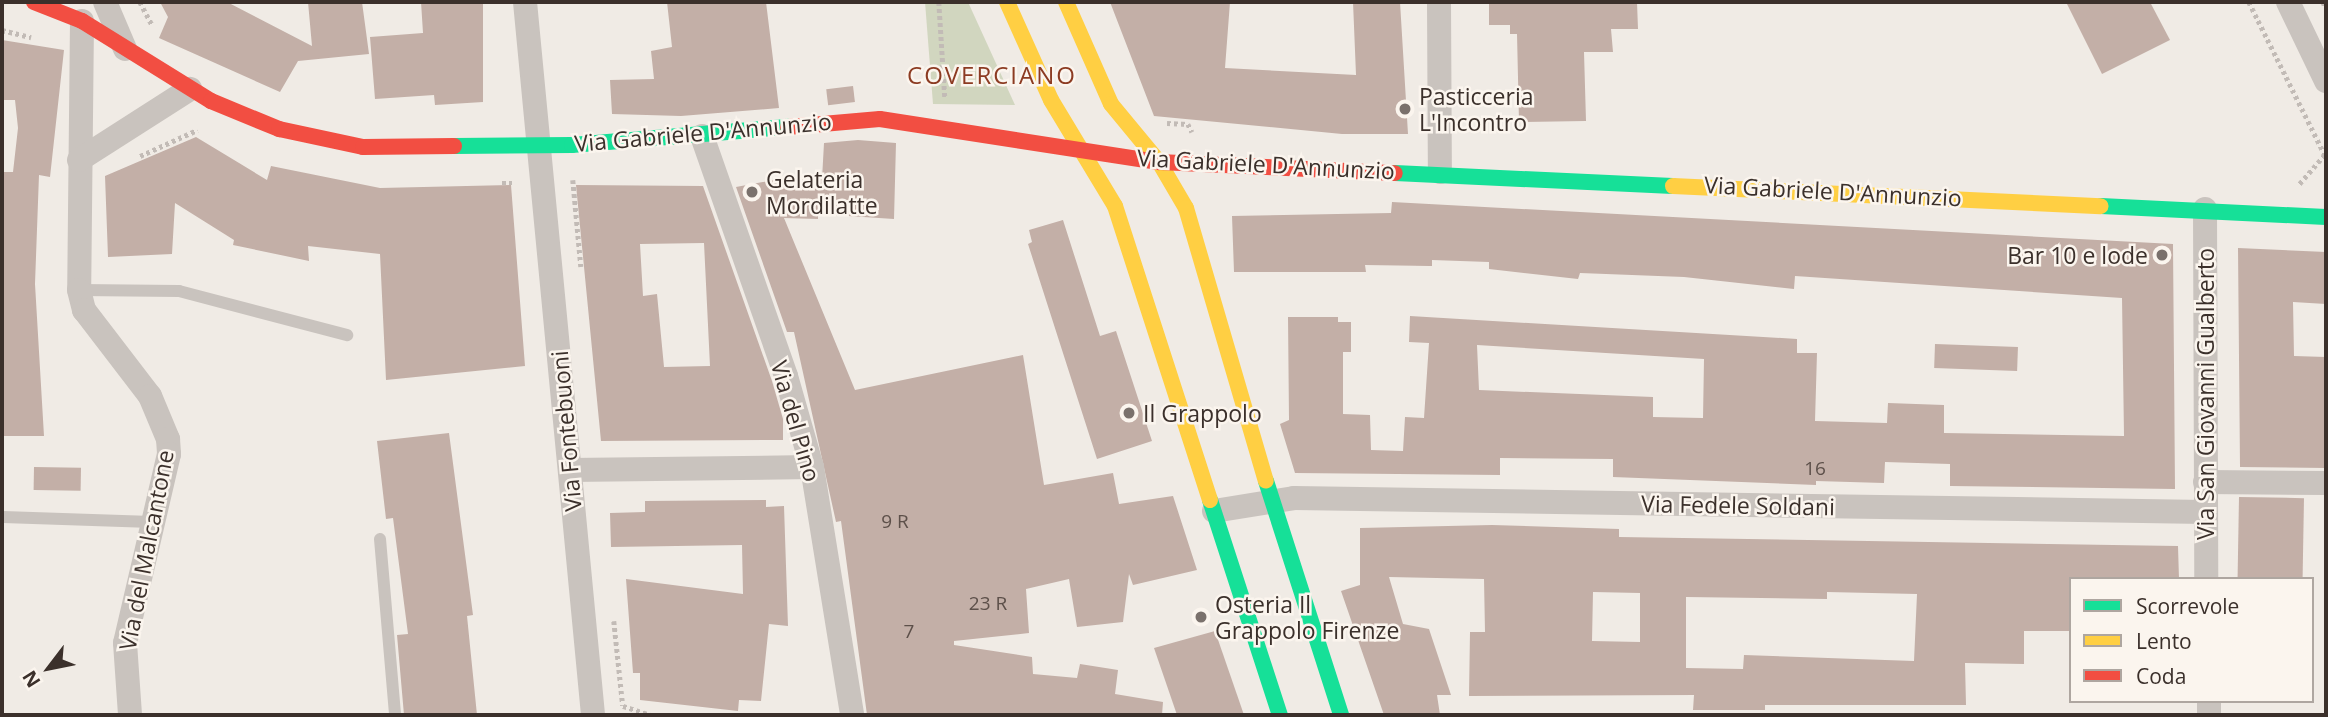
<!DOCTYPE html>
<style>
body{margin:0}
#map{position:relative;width:2328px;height:717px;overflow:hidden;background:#f0ebe5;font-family:"Open Sans",sans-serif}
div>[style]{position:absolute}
.green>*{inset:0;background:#d1d6bf}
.building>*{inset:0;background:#c3afa7;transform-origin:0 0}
.path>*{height:4.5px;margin-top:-2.25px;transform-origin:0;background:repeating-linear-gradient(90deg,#c2bbb6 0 3.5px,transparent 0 7px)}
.lane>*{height:12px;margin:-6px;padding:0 6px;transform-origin:6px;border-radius:6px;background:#c9c3be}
.street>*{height:24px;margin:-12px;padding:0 12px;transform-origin:12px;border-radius:12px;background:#c9c3be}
.fast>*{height:16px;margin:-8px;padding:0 8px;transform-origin:8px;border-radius:8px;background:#16e098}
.slow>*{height:16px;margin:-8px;padding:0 8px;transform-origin:8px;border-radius:8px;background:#ffcf43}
.jam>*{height:16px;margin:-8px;padding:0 8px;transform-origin:8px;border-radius:8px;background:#f24e42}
.dots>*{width:19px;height:19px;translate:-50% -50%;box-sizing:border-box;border:4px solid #fbf5ee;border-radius:50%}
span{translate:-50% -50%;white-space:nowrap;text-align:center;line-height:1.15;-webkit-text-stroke:5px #fbf5ee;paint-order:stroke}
.number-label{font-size:19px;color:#5d504a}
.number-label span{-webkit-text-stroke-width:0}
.poi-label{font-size:23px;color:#3b302b}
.left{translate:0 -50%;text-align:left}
.right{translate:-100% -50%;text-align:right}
.street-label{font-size:23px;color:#3b302b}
.neighbourhood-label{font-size:24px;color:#8c3b22;letter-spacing:2px}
.frame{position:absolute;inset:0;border:4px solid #3b302b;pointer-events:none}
.legend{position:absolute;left:2069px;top:577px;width:245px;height:126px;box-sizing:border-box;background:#fbf5ee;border:2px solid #aea6a0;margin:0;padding:9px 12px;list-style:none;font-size:21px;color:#3b302b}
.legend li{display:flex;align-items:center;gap:14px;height:35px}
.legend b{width:35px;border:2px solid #aea6a0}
.north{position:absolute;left:14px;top:633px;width:70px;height:70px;-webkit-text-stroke:5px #fbf5ee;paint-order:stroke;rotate:238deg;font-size:19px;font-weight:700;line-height:28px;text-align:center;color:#3b302b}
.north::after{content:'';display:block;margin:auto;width:24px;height:32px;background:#3b302b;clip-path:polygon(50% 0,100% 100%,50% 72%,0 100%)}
</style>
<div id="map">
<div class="green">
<div style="clip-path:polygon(925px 2px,968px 2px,1015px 105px,933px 104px)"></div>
</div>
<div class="building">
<div style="clip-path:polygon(160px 2px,227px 2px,312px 46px,308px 2px,362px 2px,369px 54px,298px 61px,280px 92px,159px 38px,168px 17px)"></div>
<div style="clip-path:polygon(421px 2px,483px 2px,483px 102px,435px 105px,434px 95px,375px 99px,370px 37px,423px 33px)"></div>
<div style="clip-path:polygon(667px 2px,766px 2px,779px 108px,681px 116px,612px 114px,610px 80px,654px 79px,651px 51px,672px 47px)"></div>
<div style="clip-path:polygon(1110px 2px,1230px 2px,1225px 68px,1356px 75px,1353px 2px,1400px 2px,1408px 134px,1342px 134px,1154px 116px)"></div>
<div style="clip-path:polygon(1489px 2px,1637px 2px,1638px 29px,1611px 29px,1613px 52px,1584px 52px,1586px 121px,1519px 122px,1517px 34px,1510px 34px,1510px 25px,1489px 25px)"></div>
<div style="clip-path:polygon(2066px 2px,2150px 2px,2170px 40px,2102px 74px)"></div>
<div style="clip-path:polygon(2px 40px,64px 50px,50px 177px,39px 175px,35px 284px,44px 436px,2px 436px,2px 172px,13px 172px,18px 128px,15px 100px,2px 100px)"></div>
<div style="left:853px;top:86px;width:16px;height:27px;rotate:83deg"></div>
<div style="clip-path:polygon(196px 137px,267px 180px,271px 166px,380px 188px,511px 185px,525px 366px,386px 380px,380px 254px,308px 246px,309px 261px,233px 245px,234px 240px,175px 203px,172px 254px,108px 257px,105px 176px)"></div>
<div style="clip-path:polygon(858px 140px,896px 143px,894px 219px,818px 214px,818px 219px,784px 218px,855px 390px,1023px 355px,1044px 485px,1113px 473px,1119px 504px,1173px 496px,1197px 570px,1133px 585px,1129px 574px,1123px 622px,1077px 627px,1069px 579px,1026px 589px,1029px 633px,954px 641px,954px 645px,1032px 657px,1033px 674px,1077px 678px,1080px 664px,1118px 670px,1115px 694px,1163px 702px,1162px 715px,867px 715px,841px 521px,836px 522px,794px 332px,787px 332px,736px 187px,774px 180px,822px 179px,824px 143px)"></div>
<div style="clip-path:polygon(evenodd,576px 185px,703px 186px,772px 381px,783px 419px,783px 440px,601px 441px,576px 185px,704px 243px,710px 366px,664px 367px,657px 294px,643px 296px,640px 244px,704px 243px)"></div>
<div style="clip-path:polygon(evenodd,1392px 202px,2173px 244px,2175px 489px,1950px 486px,1950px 464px,1885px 462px,1884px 483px,1816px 481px,1816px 485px,1613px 477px,1613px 459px,1500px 458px,1500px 475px,1295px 473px,1280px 424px,1289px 420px,1288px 317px,1338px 317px,1338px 322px,1351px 322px,1351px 352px,1343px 352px,1343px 414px,1370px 415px,1371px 450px,1403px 451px,1405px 417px,1424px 418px,1429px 343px,1409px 342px,1410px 316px,1797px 339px,1797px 353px,1817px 353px,1815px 421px,1887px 423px,1888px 403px,1944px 405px,1944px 433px,2124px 436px,2122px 298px,1795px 276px,1794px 289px,1684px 277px,1580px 273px,1578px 279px,1489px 269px,1489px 262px,1432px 260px,1432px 266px,1365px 265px,1366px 272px,1234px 272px,1232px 216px,1391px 213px,1392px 202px,1477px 345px,1704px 359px,1703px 418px,1653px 417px,1653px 397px,1479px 390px,1477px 345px)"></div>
<div style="clip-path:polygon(1063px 220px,1100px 336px,1116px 331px,1152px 441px,1097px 459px,1028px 244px,1032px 242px,1029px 230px)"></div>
<div style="clip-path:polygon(2238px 248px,2326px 252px,2326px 304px,2293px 302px,2294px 356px,2326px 357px,2326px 468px,2240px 467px)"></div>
<div style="left:1935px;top:344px;width:83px;height:24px;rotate:2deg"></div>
<div style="clip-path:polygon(449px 433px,473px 615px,467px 616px,477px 715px,404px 715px,397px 635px,408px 634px,393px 518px,386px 519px,377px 441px)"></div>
<div style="left:34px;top:467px;width:47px;height:23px;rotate:1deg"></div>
<div style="left:2239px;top:497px;width:65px;height:82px;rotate:1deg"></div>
<div style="clip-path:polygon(766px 500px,766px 507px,784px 506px,788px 626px,769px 624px,761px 701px,739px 700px,738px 711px,640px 700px,640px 673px,633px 673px,626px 579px,743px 594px,742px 545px,611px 547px,610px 513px,645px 512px,645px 501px)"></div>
<div style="clip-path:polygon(evenodd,1492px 525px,1619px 529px,1619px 537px,2178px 546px,2179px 579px,2071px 579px,2071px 631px,2024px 631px,2024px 664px,1965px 663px,1966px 705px,1765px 705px,1765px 710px,1693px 710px,1694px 695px,1469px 696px,1470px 632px,1485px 632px,1484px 579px,1389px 577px,1403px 624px,1429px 629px,1451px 695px,1437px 695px,1440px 715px,1384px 715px,1341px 591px,1360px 585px,1360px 528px,1492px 525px,1593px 592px,1640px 593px,1640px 642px,1592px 641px,1593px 592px,1492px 525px,1827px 592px,1917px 594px,1914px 661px,1744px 655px,1743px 669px,1686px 668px,1686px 597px,1827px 599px,1827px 592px)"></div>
<div style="clip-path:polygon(1215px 631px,1244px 715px,1177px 715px,1154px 648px)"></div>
</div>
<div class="path">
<div style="left:140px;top:2px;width:27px;rotate:62deg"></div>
<div style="left:939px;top:2px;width:96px;rotate:86.4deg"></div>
<div style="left:2249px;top:2px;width:171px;rotate:63.6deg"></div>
<div style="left:2325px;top:155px;width:40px;rotate:131deg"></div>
<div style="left:2323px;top:2px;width:7px;rotate:63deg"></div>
<div style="left:2px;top:30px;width:30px;rotate:14deg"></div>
<div style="left:1167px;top:123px;width:21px;rotate:3deg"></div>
<div style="left:1188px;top:124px;width:9px;rotate:63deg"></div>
<div style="left:140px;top:156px;width:63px;rotate:-24.5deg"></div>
<div style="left:573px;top:180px;width:87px;rotate:84.7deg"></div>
<div style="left:502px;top:183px;width:12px"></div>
<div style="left:614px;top:621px;width:85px;rotate:84deg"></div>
<div style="left:623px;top:706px;width:28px;rotate:18deg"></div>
</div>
<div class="lane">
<div style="left:79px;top:290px;width:100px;rotate:0.6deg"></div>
<div style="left:179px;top:291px;width:174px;rotate:14.7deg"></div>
<div style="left:3px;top:517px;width:149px;rotate:1.9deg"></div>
<div style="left:380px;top:539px;width:177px;rotate:85.1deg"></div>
</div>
<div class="street">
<div style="left:105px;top:2px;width:51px;rotate:66.9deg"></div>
<div style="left:525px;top:2px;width:716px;rotate:84.55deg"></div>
<div style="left:1439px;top:2px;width:170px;rotate:89.7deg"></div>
<div style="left:2288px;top:2px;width:88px;rotate:64.3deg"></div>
<div style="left:82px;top:21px;width:269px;rotate:90.6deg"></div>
<div style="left:79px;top:290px;width:21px;rotate:76deg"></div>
<div style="left:84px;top:310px;width:108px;rotate:52.5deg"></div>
<div style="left:150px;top:396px;width:47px;rotate:67.3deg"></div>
<div style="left:168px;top:439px;width:15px;rotate:86deg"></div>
<div style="left:169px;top:454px;width:194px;rotate:103.1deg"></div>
<div style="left:125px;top:643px;width:72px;rotate:86deg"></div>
<div style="left:702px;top:136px;width:254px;rotate:70.7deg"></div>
<div style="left:786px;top:376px;width:95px;rotate:74.1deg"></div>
<div style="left:812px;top:467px;width:251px;rotate:80.8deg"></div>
<div style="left:79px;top:160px;width:132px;rotate:-32.6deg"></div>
<div style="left:2205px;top:209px;width:370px;rotate:89.8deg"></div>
<div style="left:570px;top:470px;width:242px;rotate:-0.7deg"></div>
<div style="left:2205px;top:482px;width:121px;rotate:0.5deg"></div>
<div style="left:1214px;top:511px;width:81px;rotate:-9.2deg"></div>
<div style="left:1294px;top:498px;width:911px;rotate:0.88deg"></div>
<div style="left:2209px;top:701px;width:14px;rotate:90deg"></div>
</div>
<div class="fast">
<div style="left:454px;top:146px;width:118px;rotate:-0.5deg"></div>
<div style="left:572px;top:145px;width:217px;rotate:-4.8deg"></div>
<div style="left:1395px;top:173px;width:278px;rotate:2.7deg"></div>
<div style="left:2101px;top:206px;width:225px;rotate:2.8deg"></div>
<div style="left:1266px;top:481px;width:246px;rotate:72.2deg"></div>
<div style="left:1210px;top:500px;width:226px;rotate:72deg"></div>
</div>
<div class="slow">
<div style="left:1007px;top:2px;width:107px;rotate:65.8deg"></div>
<div style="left:1051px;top:100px;width:124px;rotate:58.9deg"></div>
<div style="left:1115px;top:206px;width:309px;rotate:72.1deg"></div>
<div style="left:1066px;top:2px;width:111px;rotate:66.2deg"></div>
<div style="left:1111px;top:104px;width:75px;rotate:50.4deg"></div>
<div style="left:1159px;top:162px;width:53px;rotate:59.6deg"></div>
<div style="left:1186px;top:208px;width:284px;rotate:73.7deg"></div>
<div style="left:1673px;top:186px;width:428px;rotate:2.7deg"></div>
</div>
<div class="jam">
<div style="left:34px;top:2px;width:52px;rotate:21.6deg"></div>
<div style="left:82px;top:21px;width:152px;rotate:31.8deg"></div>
<div style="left:211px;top:101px;width:74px;rotate:22.4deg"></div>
<div style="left:279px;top:129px;width:86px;rotate:12.1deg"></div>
<div style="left:363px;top:147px;width:91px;rotate:-0.6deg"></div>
<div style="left:788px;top:127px;width:92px;rotate:-5deg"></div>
<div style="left:880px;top:119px;width:282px;rotate:8.8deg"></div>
<div style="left:1159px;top:162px;width:236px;rotate:2.7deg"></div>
</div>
<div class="dots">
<div style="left:1405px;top:109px;background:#7a716c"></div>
<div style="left:752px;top:192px;background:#7a716c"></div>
<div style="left:2162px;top:255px;background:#7a716c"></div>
<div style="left:1129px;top:413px;background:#7a716c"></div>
<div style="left:1201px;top:617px;background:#7a716c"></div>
</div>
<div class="number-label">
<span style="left:1815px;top:469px">16</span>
<span style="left:895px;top:522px">9 R</span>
<span style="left:988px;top:604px">23 R</span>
<span style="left:909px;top:632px">7</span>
</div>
<div class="poi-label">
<span class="left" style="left:1419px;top:109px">Pasticceria<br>L'Incontro</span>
<span class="left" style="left:766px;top:192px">Gelateria<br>Mordilatte</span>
<span class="right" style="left:2148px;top:255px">Bar 10 e lode</span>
<span class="left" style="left:1143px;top:413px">Il Grappolo</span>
<span class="left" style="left:1215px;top:617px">Osteria Il<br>Grappolo Firenze</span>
</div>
<div class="street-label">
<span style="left:703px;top:132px;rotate:-5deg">Via Gabriele D'Annunzio</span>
<span style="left:1266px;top:164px;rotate:3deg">Via Gabriele D'Annunzio</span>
<span style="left:1833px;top:191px;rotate:3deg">Via Gabriele D'Annunzio</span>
<span style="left:2205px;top:394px;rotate:-90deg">Via San Giovanni Gualberto</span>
<span style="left:796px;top:421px;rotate:74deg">Via del Pino</span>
<span style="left:566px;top:431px;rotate:-95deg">Via Fontebuoni</span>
<span style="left:1738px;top:505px;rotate:1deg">Via Fedele Soldani</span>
<span style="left:146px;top:550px;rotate:-79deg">Via del Malcantone</span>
</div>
<div class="neighbourhood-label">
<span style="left:992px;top:75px">COVERCIANO</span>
</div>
<div class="frame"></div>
<ul class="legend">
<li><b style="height:9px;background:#16e098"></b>Scorrevole</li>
<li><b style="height:9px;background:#ffcf43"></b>Lento</li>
<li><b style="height:9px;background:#f24e42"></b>Coda</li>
</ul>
<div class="north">N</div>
</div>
